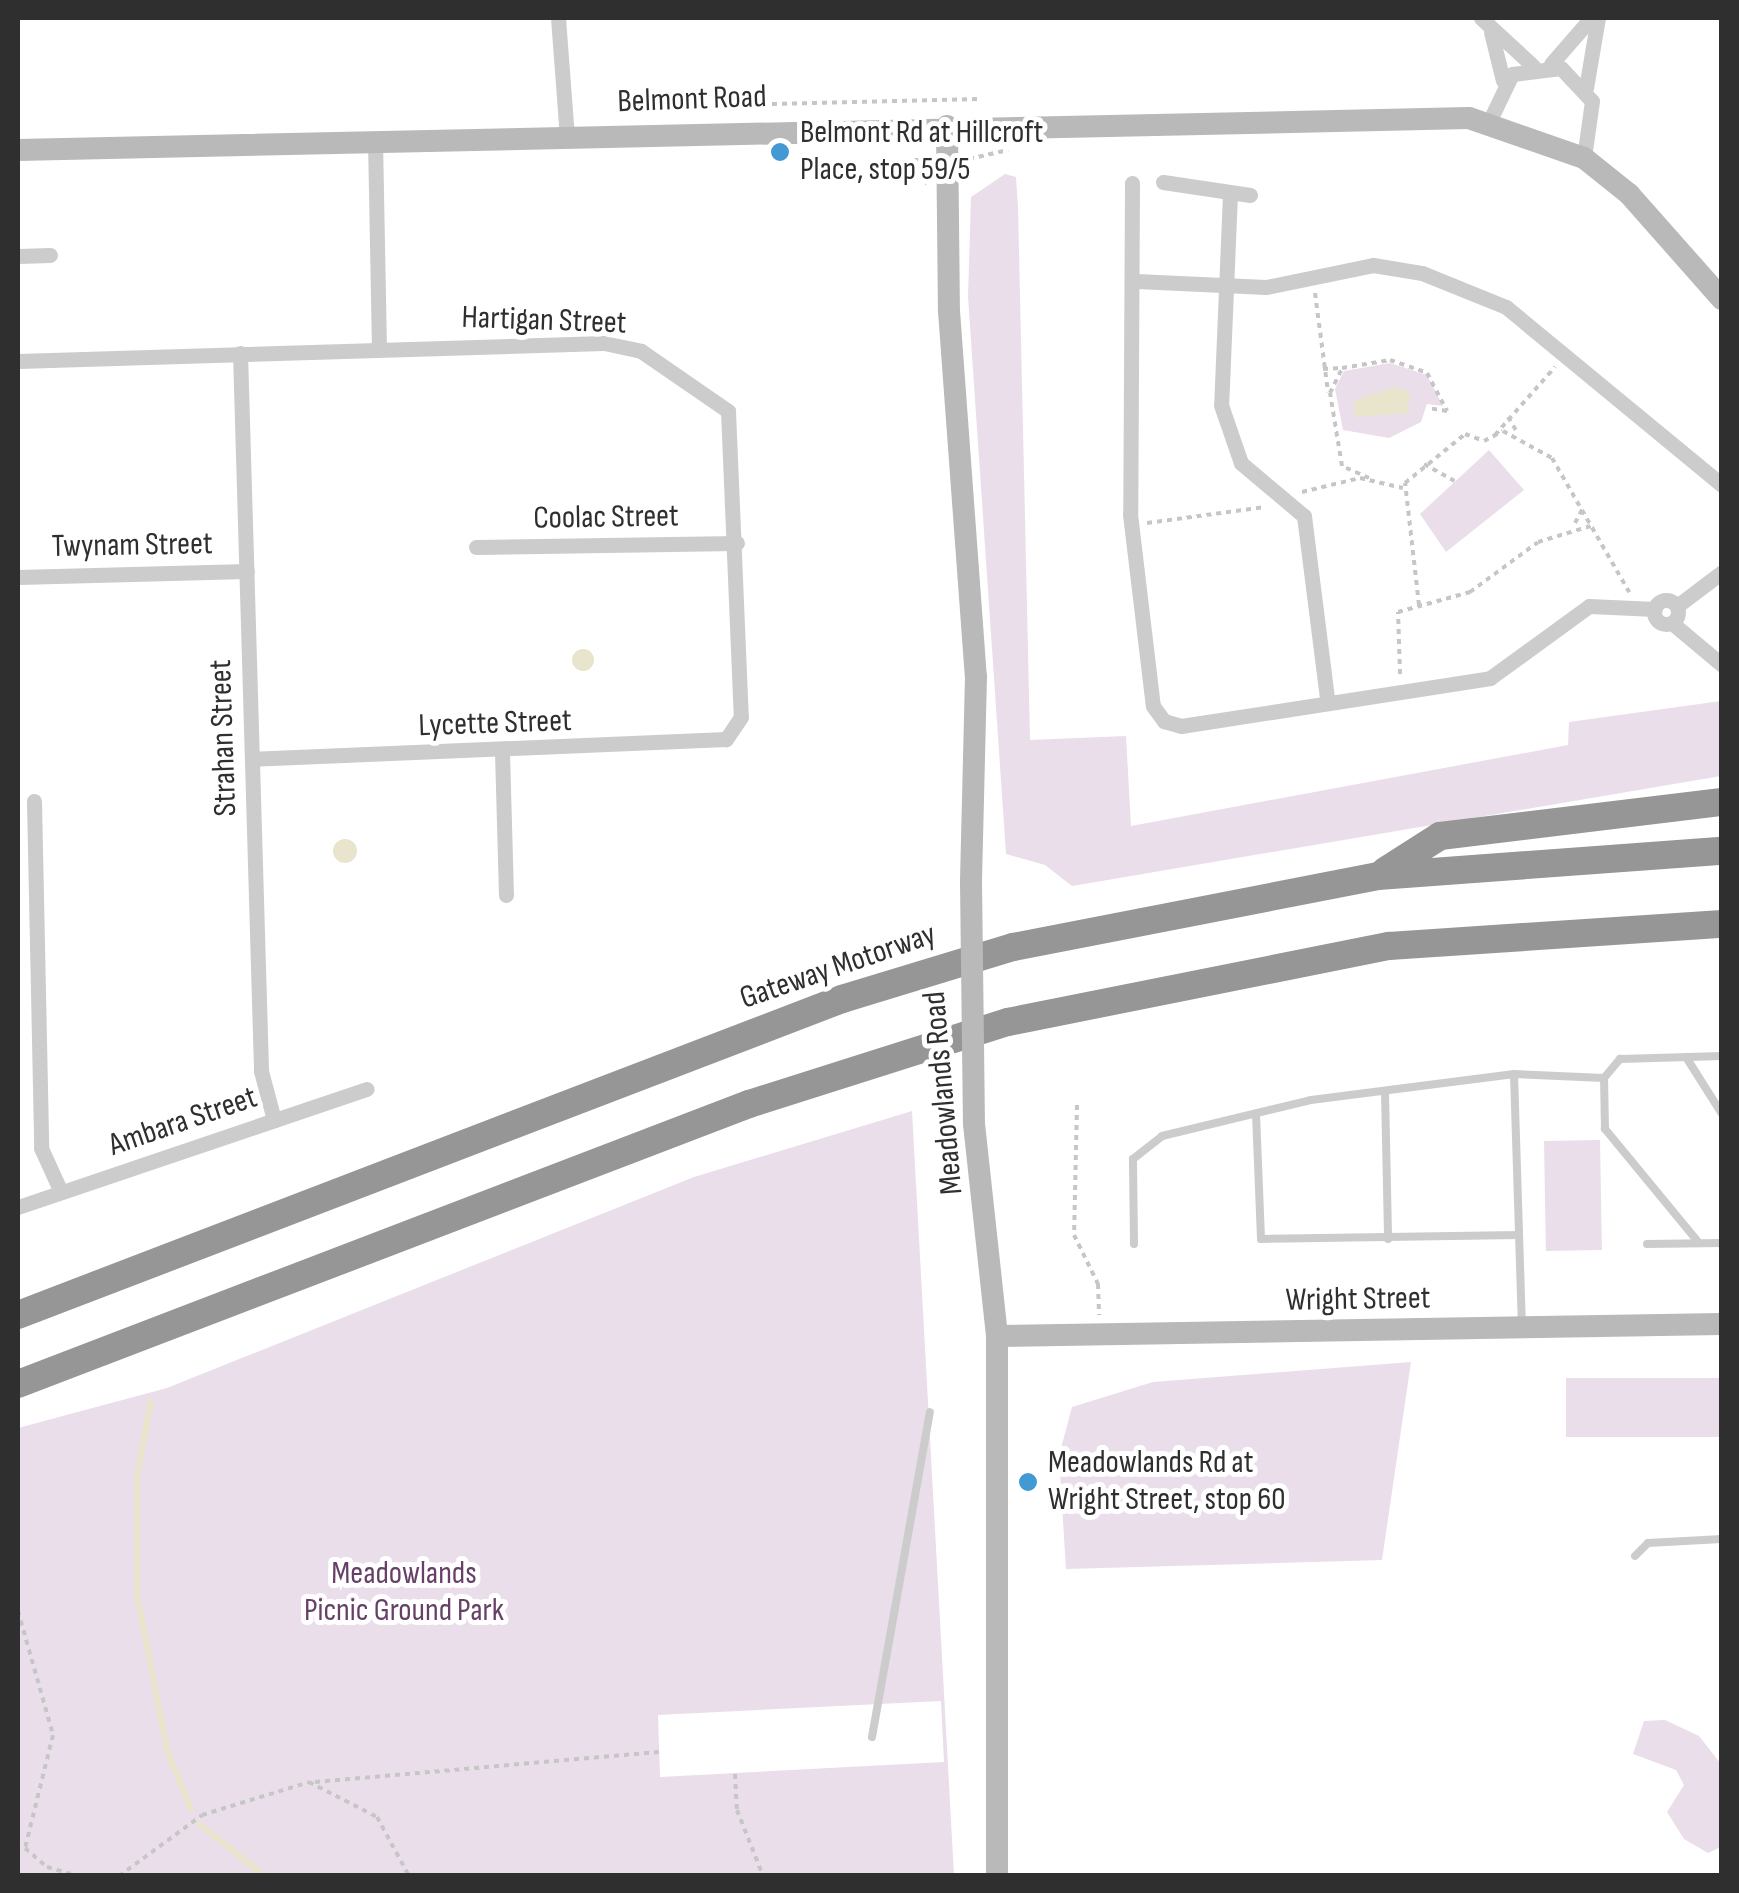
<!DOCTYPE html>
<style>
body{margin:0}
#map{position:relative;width:1739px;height:1893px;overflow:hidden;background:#fff;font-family:"Sofia Sans Condensed",sans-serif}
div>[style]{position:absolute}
.green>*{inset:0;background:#eadeeb;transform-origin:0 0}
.water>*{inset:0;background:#e9e5cc}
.round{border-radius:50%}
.stream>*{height:6px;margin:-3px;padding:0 3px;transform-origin:3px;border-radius:3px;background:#e9e5cc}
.path>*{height:4px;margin-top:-2px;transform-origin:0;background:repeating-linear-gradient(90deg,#c6c6c6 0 5px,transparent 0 10px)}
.lane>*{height:8px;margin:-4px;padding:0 4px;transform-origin:4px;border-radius:4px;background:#ccc}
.street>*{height:15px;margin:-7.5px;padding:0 7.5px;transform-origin:7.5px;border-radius:7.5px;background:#ccc}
.street>.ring{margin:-7.5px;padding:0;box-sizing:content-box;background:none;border:15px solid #ccc;border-radius:50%}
.secondary>*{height:22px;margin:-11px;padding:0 11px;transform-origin:11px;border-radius:11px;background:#b9b9b9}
.highway>*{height:28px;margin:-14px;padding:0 14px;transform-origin:14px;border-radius:14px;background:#969696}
.secondary-bridge>*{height:22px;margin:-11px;padding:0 11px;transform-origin:11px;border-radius:11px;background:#b9b9b9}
.dots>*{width:28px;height:28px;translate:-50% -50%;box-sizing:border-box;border:5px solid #fff;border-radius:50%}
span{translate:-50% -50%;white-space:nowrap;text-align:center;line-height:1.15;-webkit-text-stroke:10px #fff;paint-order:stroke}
.street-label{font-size:32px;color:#2f2f2f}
.poi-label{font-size:32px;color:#2f2f2f}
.left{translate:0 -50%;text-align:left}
.park-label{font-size:32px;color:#664066}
.frame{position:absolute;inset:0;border:20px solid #2f2f2f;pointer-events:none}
</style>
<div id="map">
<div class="green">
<div style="clip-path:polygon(1005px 174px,1016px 177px,1018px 207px,1030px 740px,1126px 736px,1131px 826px,1568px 745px,1569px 722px,1721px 701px,1721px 776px,1072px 886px,1045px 865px,1006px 854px,968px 297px,971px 197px)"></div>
<div style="clip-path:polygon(1390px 363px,1427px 375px,1443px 406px,1427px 404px,1421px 422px,1389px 438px,1343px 430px,1335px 389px,1344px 371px)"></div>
<div style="clip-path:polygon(1489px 450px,1524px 490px,1446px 552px,1420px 514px)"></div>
<div style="clip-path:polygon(evenodd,912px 1111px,954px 1875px,18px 1876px,18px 1428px,167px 1388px,694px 1177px,912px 1111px,941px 1701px,944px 1762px,660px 1777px,658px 1715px,941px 1701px)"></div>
<div style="left:1600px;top:1140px;width:110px;height:56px;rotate:89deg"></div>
<div style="clip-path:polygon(1411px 1362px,1382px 1560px,1066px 1569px,1059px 1456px,1072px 1407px,1153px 1382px)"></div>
<div style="left:1721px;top:1378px;width:59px;height:155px;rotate:90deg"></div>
<div style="clip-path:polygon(1665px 1720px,1699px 1736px,1721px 1764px,1721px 1847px,1708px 1853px,1684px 1839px,1667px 1812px,1684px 1785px,1676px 1770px,1633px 1754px,1644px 1721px)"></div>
</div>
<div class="water">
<div style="clip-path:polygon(1395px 387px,1410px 391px,1408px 413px,1354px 417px,1355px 400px)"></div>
<div class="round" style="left:572px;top:649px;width:22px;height:22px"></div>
<div class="round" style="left:333px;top:839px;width:24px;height:24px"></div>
</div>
<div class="stream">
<div style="left:151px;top:1401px;width:76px;rotate:100.6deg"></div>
<div style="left:137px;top:1476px;width:119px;rotate:90deg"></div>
<div style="left:137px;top:1595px;width:162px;rotate:79deg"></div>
<div style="left:168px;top:1754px;width:60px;rotate:67.3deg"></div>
<div style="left:199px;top:1824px;width:84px;rotate:38.2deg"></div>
</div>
<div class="path">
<div style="left:657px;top:98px;width:36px;rotate:13deg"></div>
<div style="left:692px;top:106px;width:287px;rotate:-1.4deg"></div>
<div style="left:969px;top:159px;width:40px;rotate:-13deg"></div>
<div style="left:914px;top:160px;width:8px"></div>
<div style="left:919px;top:176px;width:11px;rotate:45deg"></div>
<div style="left:1315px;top:293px;width:100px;rotate:82.5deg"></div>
<div style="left:1323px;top:369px;width:19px;rotate:-3deg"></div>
<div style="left:1508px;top:417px;width:17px;rotate:59deg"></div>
<div style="left:1495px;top:435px;width:91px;rotate:-48.6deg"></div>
<div style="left:1424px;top:464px;width:35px;rotate:29deg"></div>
<div style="left:1369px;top:478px;width:30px;rotate:-156deg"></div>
<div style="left:1342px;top:466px;width:74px;rotate:-99.3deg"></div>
<div style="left:1330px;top:393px;width:28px;rotate:-64deg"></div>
<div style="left:1342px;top:368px;width:49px;rotate:-9.5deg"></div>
<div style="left:1390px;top:360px;width:39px;rotate:19deg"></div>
<div style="left:1427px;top:373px;width:43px;rotate:62.2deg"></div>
<div style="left:1447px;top:411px;width:20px;rotate:-171deg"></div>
<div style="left:1302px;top:492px;width:60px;rotate:-13.6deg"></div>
<div style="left:1360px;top:478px;width:44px;rotate:13.1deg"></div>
<div style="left:1147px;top:523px;width:119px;rotate:-7.7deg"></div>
<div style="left:1575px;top:523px;width:19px;rotate:-62deg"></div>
<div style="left:1419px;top:605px;width:123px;rotate:-96.5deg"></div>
<div style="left:1405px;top:483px;width:77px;rotate:-39.2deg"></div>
<div style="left:1465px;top:434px;width:20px;rotate:20deg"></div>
<div style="left:1484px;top:441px;width:21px;rotate:-28deg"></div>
<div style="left:1503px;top:431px;width:56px;rotate:28.9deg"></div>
<div style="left:1552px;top:458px;width:155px;rotate:60.1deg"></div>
<div style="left:1400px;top:674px;width:62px;rotate:-91.8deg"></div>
<div style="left:1398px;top:612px;width:75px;rotate:-15.5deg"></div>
<div style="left:1470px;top:592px;width:84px;rotate:-36.3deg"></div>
<div style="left:1538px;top:542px;width:59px;rotate:-16.9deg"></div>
<div style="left:1077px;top:1105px;width:130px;rotate:91.3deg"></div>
<div style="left:1074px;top:1235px;width:55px;rotate:63.9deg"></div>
<div style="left:1098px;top:1284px;width:31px;rotate:88deg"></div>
<div style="left:18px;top:1611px;width:129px;rotate:74.2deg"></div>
<div style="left:53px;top:1735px;width:116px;rotate:103.9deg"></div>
<div style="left:25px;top:1848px;width:29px;rotate:41deg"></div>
<div style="left:47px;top:1867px;width:33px;rotate:16deg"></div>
<div style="left:735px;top:1774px;width:36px;rotate:87deg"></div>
<div style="left:737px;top:1810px;width:71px;rotate:68.5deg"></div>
<div style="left:315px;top:1782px;width:345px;rotate:-5deg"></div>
<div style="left:119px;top:1876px;width:103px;rotate:-36.3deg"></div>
<div style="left:202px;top:1815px;width:112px;rotate:-17.1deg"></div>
<div style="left:309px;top:1782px;width:76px;rotate:27.2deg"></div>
<div style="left:377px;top:1817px;width:67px;rotate:61.5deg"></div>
</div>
<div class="lane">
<div style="left:1686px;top:1057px;width:67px;rotate:57.7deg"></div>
<div style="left:1514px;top:1074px;width:90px;rotate:2.5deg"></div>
<div style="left:1385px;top:1092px;width:147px;rotate:88.8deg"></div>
<div style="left:1256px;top:1114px;width:125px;rotate:87.7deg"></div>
<div style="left:1261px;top:1239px;width:258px;rotate:-0.9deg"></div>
<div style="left:1699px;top:1243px;width:148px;rotate:-129.5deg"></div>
<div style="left:1605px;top:1129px;width:51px;rotate:-91.1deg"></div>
<div style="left:1604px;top:1078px;width:25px;rotate:-50deg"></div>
<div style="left:1620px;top:1059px;width:102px;rotate:-1.7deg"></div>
<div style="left:1134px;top:1244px;width:85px;rotate:-90.7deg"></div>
<div style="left:1133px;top:1159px;width:37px;rotate:-38deg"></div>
<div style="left:1162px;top:1136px;width:153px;rotate:-13.6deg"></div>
<div style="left:1311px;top:1100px;width:205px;rotate:-7.3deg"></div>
<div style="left:1514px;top:1074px;width:251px;rotate:88.2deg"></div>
<div style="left:1647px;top:1244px;width:75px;rotate:-0.8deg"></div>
<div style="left:1635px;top:1556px;width:18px;rotate:-45deg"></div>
<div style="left:1648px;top:1543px;width:74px;rotate:-3.1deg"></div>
<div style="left:872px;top:1737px;width:330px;rotate:-79.9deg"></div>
</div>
<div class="street">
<div style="left:558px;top:18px;width:119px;rotate:85.7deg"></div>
<div style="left:1481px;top:18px;width:71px;rotate:42.7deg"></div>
<div style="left:1491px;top:32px;width:50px;rotate:76.2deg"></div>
<div style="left:1551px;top:64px;width:61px;rotate:-49deg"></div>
<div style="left:1586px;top:88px;width:71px;rotate:-80.3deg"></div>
<div style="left:1489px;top:122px;width:53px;rotate:-64.4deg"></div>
<div style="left:1512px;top:74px;width:49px;rotate:-7deg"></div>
<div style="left:1561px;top:68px;width:45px;rotate:46.8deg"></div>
<div style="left:1592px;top:101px;width:58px;rotate:98deg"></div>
<div style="left:375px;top:140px;width:206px;rotate:88.9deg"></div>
<div style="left:1163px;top:182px;width:88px;rotate:8.5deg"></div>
<div style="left:1132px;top:183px;width:331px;rotate:90.3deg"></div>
<div style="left:1130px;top:514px;width:193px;rotate:83.2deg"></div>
<div style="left:1153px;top:706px;width:19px;rotate:54deg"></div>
<div style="left:1164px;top:721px;width:18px;rotate:16deg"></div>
<div style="left:1181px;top:726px;width:313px;rotate:-8.8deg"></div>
<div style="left:1490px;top:678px;width:122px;rotate:-36deg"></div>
<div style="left:1589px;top:606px;width:66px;rotate:2.6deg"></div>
<div style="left:1230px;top:194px;width:211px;rotate:92.4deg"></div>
<div style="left:1221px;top:405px;width:61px;rotate:71deg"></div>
<div style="left:1241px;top:463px;width:82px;rotate:40.1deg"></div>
<div style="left:1304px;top:516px;width:184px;rotate:82.8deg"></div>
<div style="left:18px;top:256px;width:32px;rotate:-2deg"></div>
<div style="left:1136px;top:281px;width:130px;rotate:2.6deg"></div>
<div style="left:1266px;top:287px;width:109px;rotate:-11.6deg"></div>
<div style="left:1373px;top:265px;width:50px;rotate:9.3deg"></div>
<div style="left:1422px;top:273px;width:91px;rotate:22deg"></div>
<div style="left:1506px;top:307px;width:280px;rotate:39.5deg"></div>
<div style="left:240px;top:353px;width:718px;rotate:88.32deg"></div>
<div style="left:261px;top:1071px;width:51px;rotate:75.1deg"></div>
<div style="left:18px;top:361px;width:586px;rotate:-1.76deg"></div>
<div style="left:604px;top:343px;width:38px;rotate:12deg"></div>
<div style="left:641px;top:351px;width:106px;rotate:34.6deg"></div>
<div style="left:728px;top:411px;width:306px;rotate:87.6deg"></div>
<div style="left:741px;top:717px;width:27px;rotate:124deg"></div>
<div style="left:726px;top:739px;width:473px;rotate:177.6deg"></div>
<div style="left:476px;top:547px;width:261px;rotate:-0.9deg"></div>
<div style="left:18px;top:577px;width:229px;rotate:-1.5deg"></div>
<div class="ring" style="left:1654px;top:600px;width:9px;height:9px"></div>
<div style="left:1677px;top:606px;width:56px;rotate:-37.1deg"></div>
<div style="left:1672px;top:623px;width:65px;rotate:40deg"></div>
<div style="left:502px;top:752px;width:143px;rotate:88.4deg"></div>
<div style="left:34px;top:801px;width:347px;rotate:88.8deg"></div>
<div style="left:41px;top:1148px;width:48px;rotate:65.6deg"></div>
<div style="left:18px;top:1207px;width:368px;rotate:-18.7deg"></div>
</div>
<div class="secondary">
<div style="left:947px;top:126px;width:185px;rotate:89.4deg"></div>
<div style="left:949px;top:311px;width:366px;rotate:85.8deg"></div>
<div style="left:976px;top:676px;width:205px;rotate:91.4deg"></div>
<div style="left:18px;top:150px;width:1451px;rotate:-1.26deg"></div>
<div style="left:1469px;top:118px;width:122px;rotate:19.2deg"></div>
<div style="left:1584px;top:158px;width:58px;rotate:38.7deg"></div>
<div style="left:1629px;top:194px;width:140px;rotate:48.5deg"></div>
<div style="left:974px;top:1124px;width:213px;rotate:83.8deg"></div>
<div style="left:997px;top:1336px;width:540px;rotate:90deg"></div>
<div style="left:997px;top:1336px;width:725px;rotate:-0.95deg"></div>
</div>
<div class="highway">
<div style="left:1385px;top:871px;width:65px;rotate:-32.5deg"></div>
<div style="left:1440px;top:836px;width:284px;rotate:-6.9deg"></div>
<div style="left:18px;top:1315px;width:883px;rotate:-20.98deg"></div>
<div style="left:842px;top:999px;width:179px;rotate:-16.9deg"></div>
<div style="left:1013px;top:947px;width:372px;rotate:-11deg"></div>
<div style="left:1378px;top:876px;width:345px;rotate:-4.2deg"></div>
<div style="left:18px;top:1384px;width:783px;rotate:-20.96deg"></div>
<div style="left:749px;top:1104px;width:272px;rotate:-17.6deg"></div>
<div style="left:1008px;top:1022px;width:389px;rotate:-11.3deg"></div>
<div style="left:1389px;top:946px;width:334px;rotate:-3.8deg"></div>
</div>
<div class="secondary-bridge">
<div style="left:971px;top:881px;width:243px;rotate:89.3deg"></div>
</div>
<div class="dots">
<div style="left:780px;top:152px;background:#4399d4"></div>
<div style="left:1028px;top:1482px;background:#4399d4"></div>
</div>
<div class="street-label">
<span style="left:692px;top:100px;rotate:-2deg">Belmont Road</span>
<span style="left:544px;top:321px;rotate:2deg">Hartigan Street</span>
<span style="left:606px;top:518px;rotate:-1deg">Coolac Street</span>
<span style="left:132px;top:546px;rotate:-1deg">Twynam Street</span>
<span style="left:495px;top:724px;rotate:-2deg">Lycette Street</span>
<span style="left:224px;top:738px;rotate:-92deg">Strahan Street</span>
<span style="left:838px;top:967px;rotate:-19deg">Gateway Motorway</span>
<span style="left:944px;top:1093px;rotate:-95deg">Meadowlands Road</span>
<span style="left:183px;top:1122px;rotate:-19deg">Ambara Street</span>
<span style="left:1358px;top:1300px;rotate:-1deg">Wright Street</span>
</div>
<div class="poi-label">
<span class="left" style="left:800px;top:152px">Belmont Rd at Hillcroft<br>Place, stop 59/5</span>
<span class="left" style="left:1048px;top:1482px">Meadowlands Rd at<br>Wright Street, stop 60</span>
</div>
<div class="park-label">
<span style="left:404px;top:1593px">Meadowlands<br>Picnic Ground Park</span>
</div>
<div class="frame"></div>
</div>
